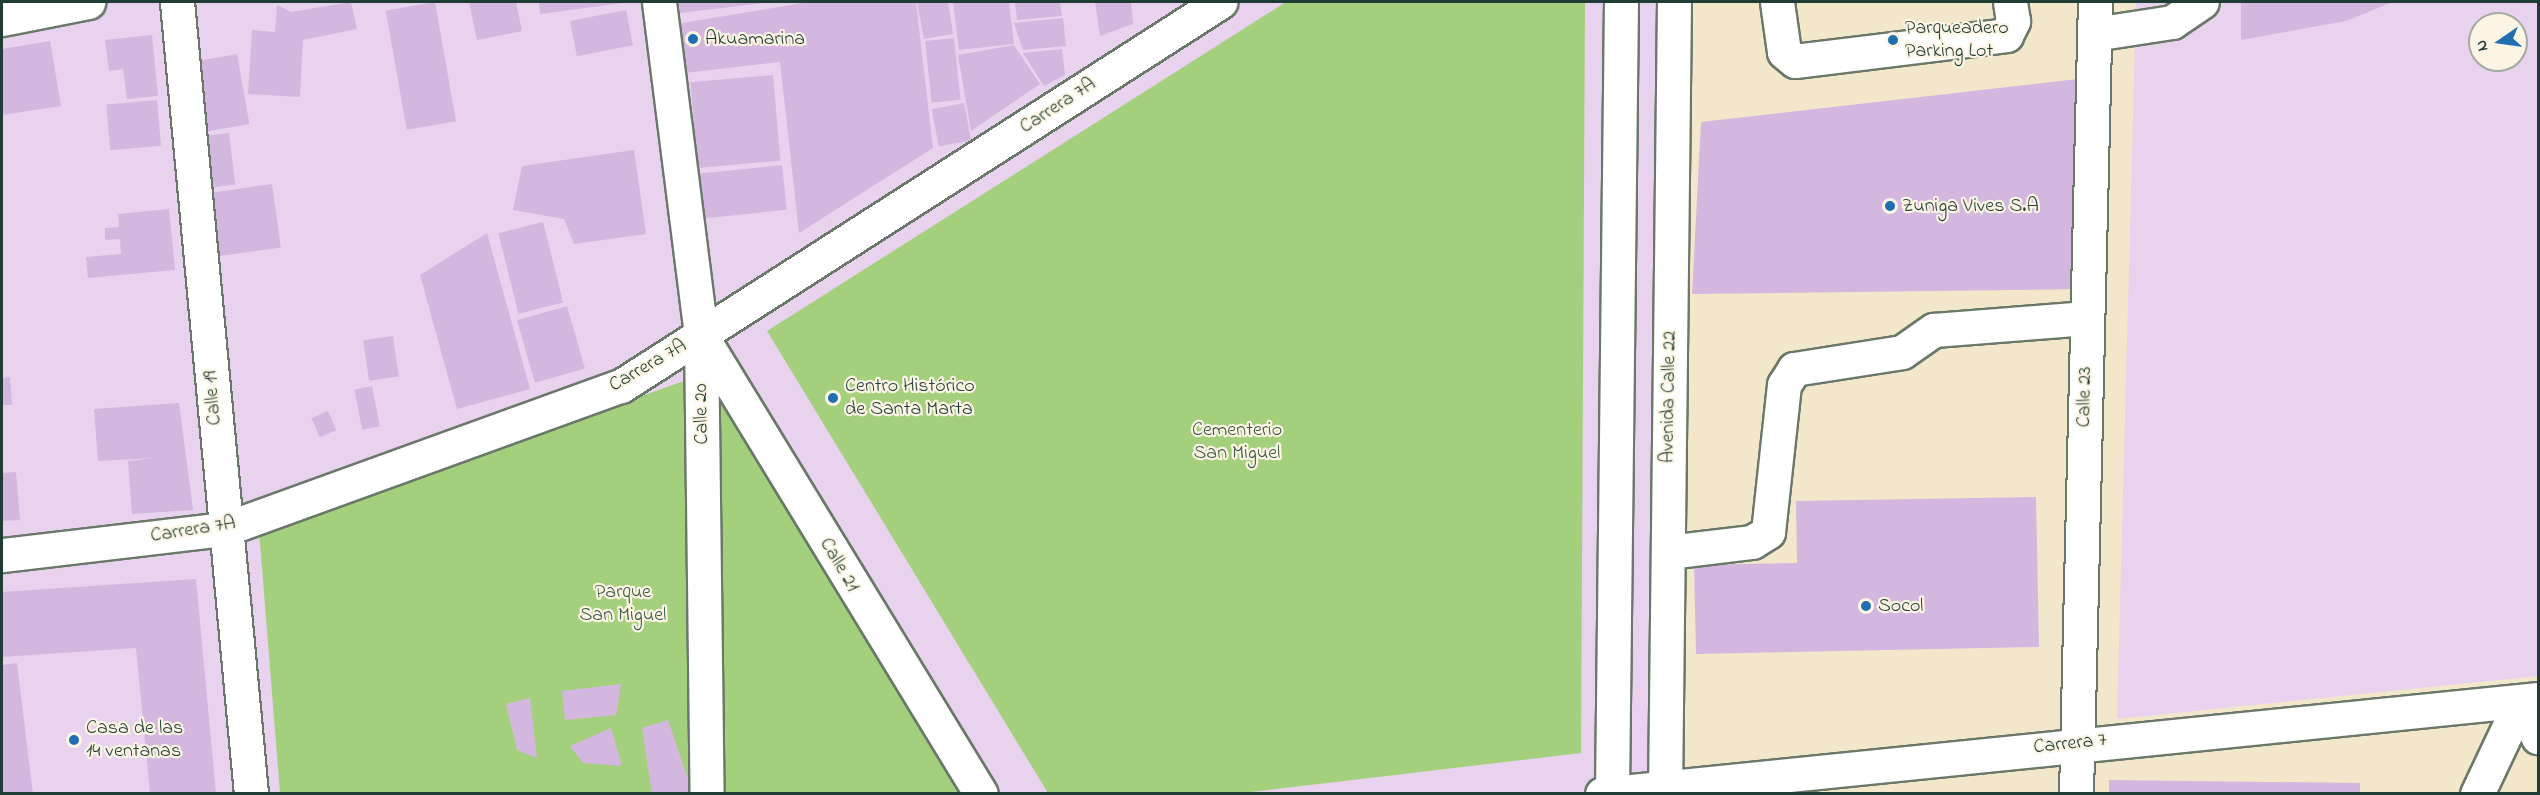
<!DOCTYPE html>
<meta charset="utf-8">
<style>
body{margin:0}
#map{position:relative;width:2540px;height:795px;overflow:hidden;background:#f2e7cb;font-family:"Indie Flower",sans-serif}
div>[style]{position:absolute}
.built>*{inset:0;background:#e8d2ee;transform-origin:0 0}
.green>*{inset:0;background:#a4d07d}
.building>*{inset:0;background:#d3b7df;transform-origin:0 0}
.roads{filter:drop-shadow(2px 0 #697869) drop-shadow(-2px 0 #697869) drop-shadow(0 2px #697869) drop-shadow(0 -2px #697869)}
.minor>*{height:33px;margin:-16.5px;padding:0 16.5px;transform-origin:16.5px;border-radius:16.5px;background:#fff}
.major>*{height:33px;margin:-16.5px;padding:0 16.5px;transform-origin:16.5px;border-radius:16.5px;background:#fff}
.dots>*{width:16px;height:16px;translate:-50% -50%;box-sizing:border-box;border:3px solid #fcf5e5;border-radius:50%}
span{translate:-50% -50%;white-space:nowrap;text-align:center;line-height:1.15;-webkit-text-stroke:4.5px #fcf5e5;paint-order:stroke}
.poi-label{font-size:20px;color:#1f3d34}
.left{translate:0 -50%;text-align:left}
.street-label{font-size:20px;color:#1f3d34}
.park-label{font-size:20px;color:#3a5a43}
.frame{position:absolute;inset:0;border:3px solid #1f3d34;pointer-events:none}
.north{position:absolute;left:2468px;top:12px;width:60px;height:60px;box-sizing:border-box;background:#fcf5e5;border:2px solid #a4ab9e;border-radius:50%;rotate:257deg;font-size:16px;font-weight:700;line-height:24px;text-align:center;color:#1f3d34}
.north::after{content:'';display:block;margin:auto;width:21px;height:27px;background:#1f6fb2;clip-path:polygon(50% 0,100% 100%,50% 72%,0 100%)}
</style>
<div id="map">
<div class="built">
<div style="left:2px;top:2px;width:1672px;height:792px"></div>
<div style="clip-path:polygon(evenodd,2136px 2px,2538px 2px,2538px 676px,2117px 719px,2136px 2px,2480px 24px,2516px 24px,2516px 60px,2480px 60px,2480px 24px)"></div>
</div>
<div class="green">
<div style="clip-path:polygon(1286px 2px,1585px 2px,1581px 753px,1242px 793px,1048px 793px,767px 331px)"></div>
<div style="clip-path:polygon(710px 372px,958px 793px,280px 793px,259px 530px)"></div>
</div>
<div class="building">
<div style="clip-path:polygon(351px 2px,357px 29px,303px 40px,300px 97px,248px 94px,252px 30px,275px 32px,277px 5px,291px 12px)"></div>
<div style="left:435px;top:2px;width:121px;height:50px;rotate:80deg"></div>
<div style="clip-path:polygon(469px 2px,516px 2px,522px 31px,477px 40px)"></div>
<div style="clip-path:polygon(539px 2px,623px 2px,623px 3px,540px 14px)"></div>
<div style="clip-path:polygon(679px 2px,764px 2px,764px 3px,680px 13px)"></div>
<div style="clip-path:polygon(809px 2px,916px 2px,933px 148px,799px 233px,780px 62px,676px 74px,670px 25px)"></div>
<div style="clip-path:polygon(917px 2px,948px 2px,953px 34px,924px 39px)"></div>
<div style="clip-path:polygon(953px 2px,1009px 2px,1014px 44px,959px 50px)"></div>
<div style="clip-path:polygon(1015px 2px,1060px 2px,1062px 16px,1017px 20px)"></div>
<div style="clip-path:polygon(1095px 2px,1131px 2px,1133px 24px,1100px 36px)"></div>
<div style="clip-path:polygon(2241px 2px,2393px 2px,2346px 21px,2241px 40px)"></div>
<div style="left:626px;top:10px;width:36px;height:57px;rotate:79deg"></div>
<div style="clip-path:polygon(1063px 18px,1066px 46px,1023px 50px,1014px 23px)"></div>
<div style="clip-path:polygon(152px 35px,158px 96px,127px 99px,123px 69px,109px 71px,105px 40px)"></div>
<div style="left:954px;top:38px;width:62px;height:29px;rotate:84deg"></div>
<div style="clip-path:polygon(50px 41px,61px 106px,2px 115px,2px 49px)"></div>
<div style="clip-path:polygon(1014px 45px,1040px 84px,971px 131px,958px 55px)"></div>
<div style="clip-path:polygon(1062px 49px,1065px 75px,1044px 86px,1023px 53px)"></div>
<div style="left:237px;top:54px;width:71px;height:46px;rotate:80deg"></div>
<div style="left:773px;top:75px;width:86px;height:83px;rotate:85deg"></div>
<div style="clip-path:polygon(2086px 78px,2084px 289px,1692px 294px,1701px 122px)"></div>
<div style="left:157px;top:100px;width:46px;height:51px;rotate:85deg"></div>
<div style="left:964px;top:103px;width:38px;height:33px;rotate:79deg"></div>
<div style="left:229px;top:133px;width:52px;height:28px;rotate:83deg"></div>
<div style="clip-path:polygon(634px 150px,646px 234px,574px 244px,564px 219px,513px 210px,522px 166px)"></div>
<div style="left:782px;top:165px;width:45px;height:87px;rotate:84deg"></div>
<div style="left:272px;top:184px;width:64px;height:64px;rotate:82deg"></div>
<div style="clip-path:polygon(169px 209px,175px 270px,88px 278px,86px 257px,121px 254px,120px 239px,105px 240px,105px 228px,119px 227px,118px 214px)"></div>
<div style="left:543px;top:222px;width:83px;height:46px;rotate:76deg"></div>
<div style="clip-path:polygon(487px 233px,530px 389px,457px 409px,420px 275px)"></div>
<div style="left:567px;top:306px;width:65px;height:52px;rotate:74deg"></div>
<div style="left:393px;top:336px;width:41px;height:30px;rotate:82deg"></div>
<div style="clip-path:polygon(10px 377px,12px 405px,2px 405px,2px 378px)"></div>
<div style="left:372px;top:386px;width:41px;height:18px;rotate:79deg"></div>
<div style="clip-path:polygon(179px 403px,193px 510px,132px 514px,128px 461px,154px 458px,98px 461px,94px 409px)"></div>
<div style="left:328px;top:411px;width:21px;height:18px;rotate:67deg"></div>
<div style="clip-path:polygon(16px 472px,20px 520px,2px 521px,2px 473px)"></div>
<div style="clip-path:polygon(2036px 497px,2039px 647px,1696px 654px,1694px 565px,1797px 563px,1796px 501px)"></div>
<div style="clip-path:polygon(196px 579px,216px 794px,150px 794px,136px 648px,2px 657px,2px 592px)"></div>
<div style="clip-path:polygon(17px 663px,33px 794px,2px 794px,2px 665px)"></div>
<div style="clip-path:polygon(621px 684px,616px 715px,565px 720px,562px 691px)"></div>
<div style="clip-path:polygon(530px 698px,537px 758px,517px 750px,506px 704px)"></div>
<div style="clip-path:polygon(668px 720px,693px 794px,652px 794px,642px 728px)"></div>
<div style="clip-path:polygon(611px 728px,622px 766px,583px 763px,570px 746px)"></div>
<div style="clip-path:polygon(2109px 780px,2360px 783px,2360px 794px,2109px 794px)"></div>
</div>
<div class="roads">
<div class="minor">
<div style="left:177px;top:2px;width:795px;rotate:84.66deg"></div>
<div style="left:659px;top:2px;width:336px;rotate:82.8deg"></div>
<div style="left:701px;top:335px;width:459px;rotate:89.3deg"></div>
<div style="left:1777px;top:2px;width:50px;rotate:82deg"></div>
<div style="left:1784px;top:52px;width:14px;rotate:39deg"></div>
<div style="left:1795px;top:61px;width:213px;rotate:-7deg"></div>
<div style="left:2006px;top:35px;width:16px;rotate:-63deg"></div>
<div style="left:2013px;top:21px;width:19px;rotate:-99deg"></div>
<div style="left:2px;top:19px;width:88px;rotate:-11.2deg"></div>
<div style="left:2094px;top:34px;width:79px;rotate:-8.7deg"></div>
<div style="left:2172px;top:22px;width:36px;rotate:-34deg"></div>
<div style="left:702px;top:337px;width:535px;rotate:58.6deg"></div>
<div style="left:1668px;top:552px;width:85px;rotate:-6.8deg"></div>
<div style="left:1752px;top:542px;width:19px;rotate:-32deg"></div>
<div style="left:1768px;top:532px;width:148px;rotate:-83.8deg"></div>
<div style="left:1784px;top:385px;width:19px;rotate:-58deg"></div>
<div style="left:1794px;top:369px;width:109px;rotate:-8.9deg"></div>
<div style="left:1902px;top:352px;width:39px;rotate:-35deg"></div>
<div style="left:1934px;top:330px;width:153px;rotate:-4.5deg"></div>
<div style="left:2px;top:555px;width:225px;rotate:-6.7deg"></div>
<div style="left:225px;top:529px;width:421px;rotate:-19.9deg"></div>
<div style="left:621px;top:386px;width:712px;rotate:-32.66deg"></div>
<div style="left:2521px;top:701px;width:40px;rotate:65deg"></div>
<div style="left:1602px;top:794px;width:941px;rotate:-5.8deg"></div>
<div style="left:2076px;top:794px;width:792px;rotate:-88.63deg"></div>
<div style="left:2477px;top:794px;width:103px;rotate:-64.7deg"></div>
</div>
<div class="major">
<div style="left:1612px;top:794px;width:792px;rotate:-89.35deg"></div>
<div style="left:1665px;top:794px;width:792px;rotate:-89.35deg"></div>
</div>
</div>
<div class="dots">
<div style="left:693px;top:39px;background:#1f6fb2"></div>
<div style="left:1893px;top:40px;background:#1f6fb2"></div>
<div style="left:1890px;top:206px;background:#1f6fb2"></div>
<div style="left:833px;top:398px;background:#1f6fb2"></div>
<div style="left:1866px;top:606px;background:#1f6fb2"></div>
<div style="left:74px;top:740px;background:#1f6fb2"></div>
</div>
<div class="poi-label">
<span class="left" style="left:1905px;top:40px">Parqueadero<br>Parking Lot</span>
<span class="left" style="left:705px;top:39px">Akuamarina</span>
<span class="left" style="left:1902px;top:206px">Zuniga Vives S.A</span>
<span class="left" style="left:845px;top:398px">Centro Histórico<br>de Santa Marta</span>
<span class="left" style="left:1878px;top:606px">Socol</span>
<span class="left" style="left:86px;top:740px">Casa de las<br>14 ventanas</span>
</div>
<div class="street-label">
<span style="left:1058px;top:106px;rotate:-33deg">Carrera 7A</span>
<span style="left:648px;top:366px;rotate:-30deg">Carrera 7A</span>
<span style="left:1669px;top:397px;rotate:-89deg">Avenida Calle 22</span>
<span style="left:2085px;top:397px;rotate:-89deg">Calle 23</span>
<span style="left:213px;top:398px;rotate:-95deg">Calle 19</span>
<span style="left:702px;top:414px;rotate:-91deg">Calle 20</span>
<span style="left:193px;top:530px;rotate:-9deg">Carrera 7A</span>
<span style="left:839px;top:565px;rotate:59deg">Calle 21</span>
<span style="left:2070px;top:744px;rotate:-6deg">Carrera 7</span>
</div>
<div class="park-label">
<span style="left:1237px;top:442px">Cementerio<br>San Miguel</span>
<span style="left:623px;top:604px">Parque<br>San Miguel</span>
</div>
<div class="frame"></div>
<div class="north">N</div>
</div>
